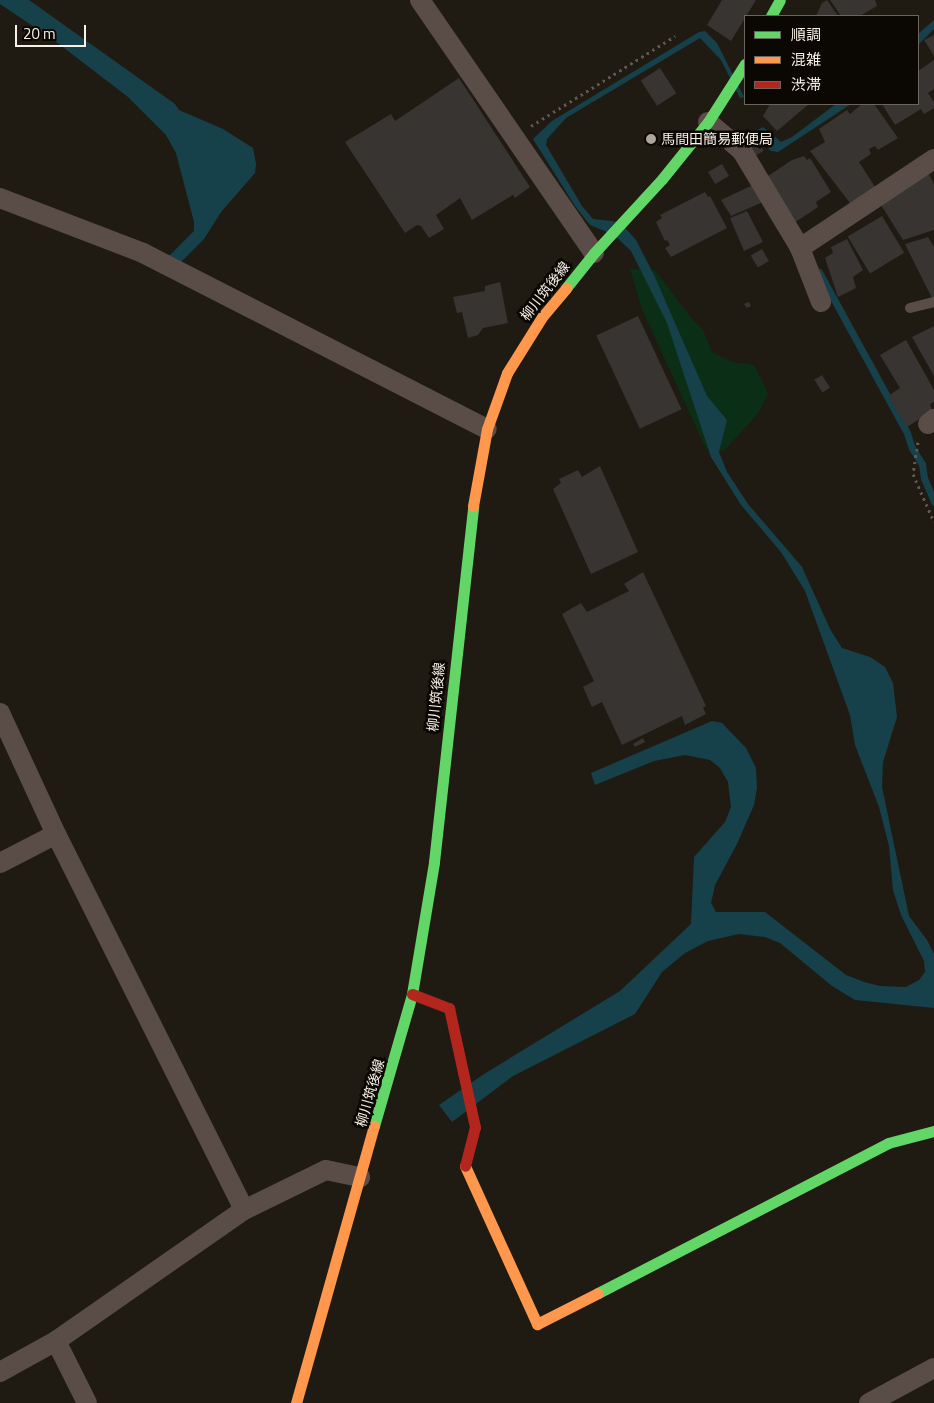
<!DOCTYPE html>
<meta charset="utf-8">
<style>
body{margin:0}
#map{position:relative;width:934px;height:1403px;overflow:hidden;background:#1f1b12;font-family:"Titillium Web","Noto Sans JP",sans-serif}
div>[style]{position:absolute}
.green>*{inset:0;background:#0a2f16}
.water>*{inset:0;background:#16414a}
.stream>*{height:7px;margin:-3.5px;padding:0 3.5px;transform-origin:3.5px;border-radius:3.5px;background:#16414a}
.building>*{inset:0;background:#373432;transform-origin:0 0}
.path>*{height:3px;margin-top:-1.5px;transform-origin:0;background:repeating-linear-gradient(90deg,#605652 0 2.5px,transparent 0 6.5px)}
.lane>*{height:10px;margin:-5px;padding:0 5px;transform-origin:5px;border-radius:5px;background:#5a4d47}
.street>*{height:20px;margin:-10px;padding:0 10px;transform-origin:10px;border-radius:10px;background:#5a4d47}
.fast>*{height:11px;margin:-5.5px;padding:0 5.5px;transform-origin:5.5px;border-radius:5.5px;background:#63d668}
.slow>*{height:11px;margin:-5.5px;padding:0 5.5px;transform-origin:5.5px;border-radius:5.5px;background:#ff974d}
.jam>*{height:11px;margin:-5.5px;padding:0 5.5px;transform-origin:5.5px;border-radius:5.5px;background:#b3261e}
.dots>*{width:14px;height:14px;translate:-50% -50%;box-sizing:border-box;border:2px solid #0b0703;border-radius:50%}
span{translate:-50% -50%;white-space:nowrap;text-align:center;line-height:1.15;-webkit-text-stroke:5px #0b0703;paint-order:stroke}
.poi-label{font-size:14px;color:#f8f1e7}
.left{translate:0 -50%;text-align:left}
.street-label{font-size:14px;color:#f8f1e7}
.legend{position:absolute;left:744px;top:15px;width:175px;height:90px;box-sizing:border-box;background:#0b0703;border:1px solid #6a655e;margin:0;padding:6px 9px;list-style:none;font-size:15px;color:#f8f1e7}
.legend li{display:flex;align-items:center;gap:10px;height:25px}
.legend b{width:25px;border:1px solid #6a655e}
.scale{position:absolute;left:15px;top:25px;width:71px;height:22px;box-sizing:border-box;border:2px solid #f8f1e7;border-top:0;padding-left:6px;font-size:15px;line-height:18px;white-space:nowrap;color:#f8f1e7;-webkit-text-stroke:4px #0b0703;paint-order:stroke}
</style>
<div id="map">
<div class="green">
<div style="clip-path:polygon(630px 269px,655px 270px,692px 319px,703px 330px,712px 352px,732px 362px,754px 365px,768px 393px,759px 412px,724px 451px,706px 449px,642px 309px)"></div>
</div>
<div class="water">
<div style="clip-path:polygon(0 0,29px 0,175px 104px,179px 110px,223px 129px,253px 148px,256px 164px,255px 173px,221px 212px,204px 239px,181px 262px,169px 256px,194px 231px,194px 222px,176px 153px,166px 135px,128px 97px,55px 41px,0 4px)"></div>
<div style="clip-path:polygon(934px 20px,934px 29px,918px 45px,918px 34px)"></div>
<div style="clip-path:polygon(705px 31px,717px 43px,744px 97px,740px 98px,721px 60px,700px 38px,566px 118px,547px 139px,546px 145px,582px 206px,593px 219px,620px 222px,636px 240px,654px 275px,707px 396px,727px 420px,719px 452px,727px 472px,748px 504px,802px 567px,830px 629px,842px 648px,870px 657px,885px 667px,893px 683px,897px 717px,883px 762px,882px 787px,909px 916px,927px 940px,934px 954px,934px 1008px,855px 1000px,832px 986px,780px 943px,765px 937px,739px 934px,708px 941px,685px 953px,662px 972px,635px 1014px,513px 1076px,452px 1122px,439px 1105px,484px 1074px,620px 991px,691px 924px,694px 857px,725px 822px,731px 807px,728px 782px,720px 768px,710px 760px,685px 755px,654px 761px,595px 785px,591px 773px,712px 721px,722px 723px,746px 748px,756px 768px,757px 788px,754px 805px,737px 844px,715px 885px,711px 903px,716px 912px,765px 912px,846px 975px,864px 982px,880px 986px,906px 987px,919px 980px,925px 972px,924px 961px,901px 915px,893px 890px,889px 846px,879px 807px,855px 745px,850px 715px,805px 591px,781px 552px,741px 505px,711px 457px,667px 323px,631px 251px,614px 235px,590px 225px,575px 206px,533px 139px,552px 121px,699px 32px)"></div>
<div style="clip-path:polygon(836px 104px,851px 104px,778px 152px,771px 151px,754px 132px,763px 127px,781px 142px,792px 137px)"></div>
</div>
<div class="stream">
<div style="left:819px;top:272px;width:183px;rotate:61.3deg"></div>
<div style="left:907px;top:433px;width:16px;rotate:72deg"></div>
<div style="left:912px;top:448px;width:19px;rotate:58deg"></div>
<div style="left:922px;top:464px;width:14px;rotate:82deg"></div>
<div style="left:924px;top:478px;width:26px;rotate:67deg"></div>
</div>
<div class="building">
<div style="clip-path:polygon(722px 0,756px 0,731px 41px,707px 25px)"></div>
<div style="clip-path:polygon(827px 0,838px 16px,816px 16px,822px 3px)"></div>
<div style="clip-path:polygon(830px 0,875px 0,877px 6px,860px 16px,841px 16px)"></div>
<div style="clip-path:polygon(934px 35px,934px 56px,924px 40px)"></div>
<div style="clip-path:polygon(934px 60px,934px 89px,928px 93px,934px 102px,934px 108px,924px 114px,921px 109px,895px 125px,882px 104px,918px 104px,918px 71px)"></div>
<div style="left:660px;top:68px;width:30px;height:23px;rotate:57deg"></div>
<div style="clip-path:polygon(459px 78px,530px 187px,515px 198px,513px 195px,472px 220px,460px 198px,436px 215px,444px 229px,429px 238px,421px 226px,417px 225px,405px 233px,345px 142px,391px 114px,395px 121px)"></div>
<div style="clip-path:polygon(770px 104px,809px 104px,777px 131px,763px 116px)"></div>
<div style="clip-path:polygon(862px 104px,874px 104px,898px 138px,878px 150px,875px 146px,869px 149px,871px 154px,859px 162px,877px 190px,853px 207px,810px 151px,825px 142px,819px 129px,847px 110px,850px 114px)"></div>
<div style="left:759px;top:143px;width:9px;height:14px;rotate:58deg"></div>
<div style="clip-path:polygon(804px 156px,807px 160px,810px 158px,831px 192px,816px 202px,818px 207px,794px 223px,765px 178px,792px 160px)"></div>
<div style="left:722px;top:164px;width:14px;height:16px;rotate:60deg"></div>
<div style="clip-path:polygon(929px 174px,934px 184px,934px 230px,903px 240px,881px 205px)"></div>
<div style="clip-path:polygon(753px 185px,763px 202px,731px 216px,721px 200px)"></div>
<div style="clip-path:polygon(705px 192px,708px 197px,710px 196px,727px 228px,671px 257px,665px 248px,670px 245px,667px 240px,665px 241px,656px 222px,662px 218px,660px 215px)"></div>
<div style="clip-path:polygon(747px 211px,763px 242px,744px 251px,730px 218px)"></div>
<div style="left:882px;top:216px;width:43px;height:40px;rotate:59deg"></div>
<div style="clip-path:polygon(928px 237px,934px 247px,934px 297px,932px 298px,905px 244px)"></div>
<div style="clip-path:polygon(847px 239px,863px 270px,853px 277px,856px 288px,838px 297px,825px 258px,833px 253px,831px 247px)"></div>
<div style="left:762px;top:249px;width:14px;height:13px;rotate:60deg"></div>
<div style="clip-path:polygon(500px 282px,508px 323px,483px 328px,478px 335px,468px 338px,462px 312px,457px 313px,453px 297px,485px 291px,485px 286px)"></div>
<div style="clip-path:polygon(749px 302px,751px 306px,747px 308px,744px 304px)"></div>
<div style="left:638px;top:316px;width:103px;height:46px;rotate:65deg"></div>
<div style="clip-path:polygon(934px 326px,934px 376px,912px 337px)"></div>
<div style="clip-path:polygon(906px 340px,934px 390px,934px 402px,930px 404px,932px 411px,907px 427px,888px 396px,900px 388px,880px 355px)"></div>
<div style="left:822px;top:375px;width:15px;height:9px;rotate:58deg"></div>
<div style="clip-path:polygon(600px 466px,638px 552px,591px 574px,553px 489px,561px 483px,559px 479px,578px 470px,582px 477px)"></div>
<div style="clip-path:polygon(643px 572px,706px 706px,703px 708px,706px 714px,685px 725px,682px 716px,622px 745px,602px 702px,592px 707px,583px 687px,594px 681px,562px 614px,581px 603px,587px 612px,629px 591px,624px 584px)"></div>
<div style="clip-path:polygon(643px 738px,645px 742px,635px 747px,633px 744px)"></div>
</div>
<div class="path">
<div style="left:531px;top:126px;width:170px;rotate:-32deg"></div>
<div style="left:918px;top:442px;width:32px;rotate:99deg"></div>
<div style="left:913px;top:474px;width:52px;rotate:66.4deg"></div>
</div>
<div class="lane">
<div style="left:910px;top:308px;width:25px;rotate:-14deg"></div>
</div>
<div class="street">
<div style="left:420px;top:0;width:307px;rotate:55.5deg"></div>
<div style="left:708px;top:122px;width:45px;rotate:40.5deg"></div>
<div style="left:742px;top:151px;width:113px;rotate:59.1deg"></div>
<div style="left:800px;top:248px;width:58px;rotate:68.7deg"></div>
<div style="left:0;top:198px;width:153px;rotate:21deg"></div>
<div style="left:143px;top:253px;width:386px;rotate:27.1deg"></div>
<div style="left:800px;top:248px;width:161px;rotate:-33.6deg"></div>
<div style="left:928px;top:424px;width:8px;rotate:-40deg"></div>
<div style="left:0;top:713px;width:133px;rotate:65.2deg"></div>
<div style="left:56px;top:834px;width:420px;rotate:63.4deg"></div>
<div style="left:0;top:863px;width:63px;rotate:-27.4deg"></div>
<div style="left:56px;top:1341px;width:69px;rotate:63.4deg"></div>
<div style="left:0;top:1372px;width:64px;rotate:-29deg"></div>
<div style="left:56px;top:1341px;width:229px;rotate:-34.9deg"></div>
<div style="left:244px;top:1210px;width:91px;rotate:-26deg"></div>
<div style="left:326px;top:1170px;width:35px;rotate:12deg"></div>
<div style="left:869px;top:1403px;width:74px;rotate:-28.3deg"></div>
</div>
<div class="fast">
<div style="left:771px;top:16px;width:18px;rotate:-61deg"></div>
<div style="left:566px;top:288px;width:45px;rotate:-51.3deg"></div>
<div style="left:594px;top:253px;width:100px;rotate:-47.4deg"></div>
<div style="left:662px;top:179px;width:73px;rotate:-51.1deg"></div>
<div style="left:708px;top:122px;width:69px;rotate:-57.5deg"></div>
<div style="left:374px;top:1126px;width:137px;rotate:-73.9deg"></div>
<div style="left:412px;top:994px;width:134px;rotate:-80.5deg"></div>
<div style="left:434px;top:862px;width:358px;rotate:-83.7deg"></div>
<div style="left:598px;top:1293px;width:326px;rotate:-27.3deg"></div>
<div style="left:888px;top:1143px;width:48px;rotate:-14.6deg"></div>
</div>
<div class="slow">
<div style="left:473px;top:506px;width:78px;rotate:-79.7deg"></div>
<div style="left:487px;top:429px;width:59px;rotate:-70.3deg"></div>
<div style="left:507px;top:373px;width:66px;rotate:-58deg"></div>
<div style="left:542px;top:317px;width:38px;rotate:-50deg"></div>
<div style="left:465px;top:1166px;width:174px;rotate:65.5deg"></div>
<div style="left:537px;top:1324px;width:68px;rotate:-26.9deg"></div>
<div style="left:296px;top:1403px;width:288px;rotate:-74.3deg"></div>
</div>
<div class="jam">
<div style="left:412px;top:994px;width:40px;rotate:21deg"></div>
<div style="left:449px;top:1008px;width:122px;rotate:77.7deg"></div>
<div style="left:475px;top:1127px;width:40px;rotate:104.4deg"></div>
</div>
<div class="dots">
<div style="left:651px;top:139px;background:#aca69c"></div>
</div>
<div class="poi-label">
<span class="left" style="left:661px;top:139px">馬間田簡易郵便局</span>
</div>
<div class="street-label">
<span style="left:545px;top:291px;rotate:-52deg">柳川筑後線</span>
<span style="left:436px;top:697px;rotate:-84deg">柳川筑後線</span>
<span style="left:370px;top:1093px;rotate:-74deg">柳川筑後線</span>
</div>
<ul class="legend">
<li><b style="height:6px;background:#63d668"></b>順調</li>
<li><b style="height:6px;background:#ff974d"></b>混雑</li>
<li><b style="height:6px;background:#b3261e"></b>渋滞</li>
</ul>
<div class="scale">20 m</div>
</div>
